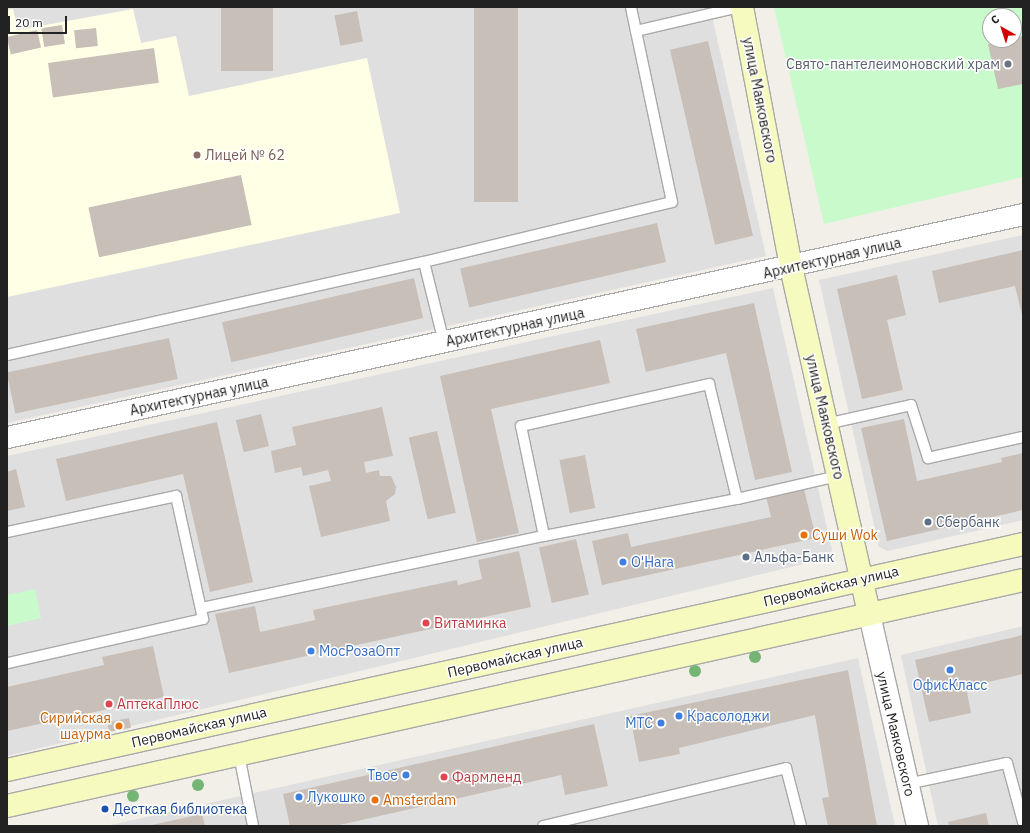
<!DOCTYPE html>
<meta charset="utf-8">
<style>
body{margin:0}
#map{position:relative;width:1030px;height:833px;overflow:hidden;background:#f2efe9;font-family:"IBM Plex Sans",sans-serif}
div>[style]{position:absolute}
.residential>*{inset:0;background:#e0dfdf}
.education>*{inset:0;background:#ffffe5}
.park>*{inset:0;background:#c8facc}
.building>*{inset:0;background:#c7bfb8;transform-origin:0 0}
.roads{filter:drop-shadow(1px 0 #a9a9a9) drop-shadow(-1px 0 #a9a9a9) drop-shadow(0 1px #a9a9a9) drop-shadow(0 -1px #a9a9a9)}
.lane>*{height:10px;margin:-5px;padding:0 5px;transform-origin:5px;border-radius:5px;background:#fff}
.street>*{height:21px;margin:-10.5px;padding:0 10.5px;transform-origin:10.5px;border-radius:10.5px;background:#fff}
.secondary>*{height:22px;margin:-11px;padding:0 11px;transform-origin:11px;border-radius:11px;background:#f7fabf}
.trees>*{width:12px;height:12px;margin:-6px;border-radius:50%;background:#74b475}
.dots>*{width:11px;height:11px;translate:-50% -50%;box-sizing:border-box;border:2px solid #fff;border-radius:50%}
span{translate:-50% -50%;white-space:nowrap;text-align:center;line-height:1.15;-webkit-text-stroke:3px #fff;paint-order:stroke}
.worship-label{font-size:14px;color:#5b616d}
.right{translate:-100% -50%;text-align:right}
.street-label{font-size:14px;color:#222}
.education-label{font-size:14px;color:#785e54}
.left{translate:0 -50%;text-align:left}
.service-label{font-size:14px;color:#4e5e75}
.food-label{font-size:14px;color:#c56008}
.shop-label{font-size:14px;color:#366cbe}
.health-label{font-size:14px;color:#be3a42}
.transit-label{font-size:14px;color:#164399}
.frame{position:absolute;inset:0;border:8px solid #222;pointer-events:none}
.north{position:absolute;left:982px;top:8px;width:40px;height:40px;box-sizing:border-box;background:#fff;border:1px solid #a7a7a7;border-radius:50%;rotate:321deg;font-size:11px;font-weight:700;line-height:16px;text-align:center;color:#222}
.north::after{content:'';display:block;margin:auto;width:14px;height:18px;background:#d40000;clip-path:polygon(50% 0,100% 100%,50% 72%,0 100%)}
.scale{position:absolute;left:8px;top:16px;width:59px;height:18px;box-sizing:border-box;border:2px solid #222;border-top:0;padding-left:5px;font-size:12px;line-height:14px;white-space:nowrap;color:#222;-webkit-text-stroke:3px #fff;paint-order:stroke}
</style>
<div id="map">
<div class="residential">
<div style="clip-path:polygon(7px 7px,710px 7px,766px 256px,7px 423px)"></div>
<div style="clip-path:polygon(1023px 235px,1023px 520px,888px 551px,879px 547px,819px 280px)"></div>
<div style="clip-path:polygon(773px 288px,832px 550px,828px 558px,7px 756px,7px 456px)"></div>
<div style="clip-path:polygon(1023px 626px,1023px 826px,938px 826px,901px 655px)"></div>
<div style="clip-path:polygon(858px 658px,895px 826px,106px 826px)"></div>
</div>
<div class="education">
<div style="clip-path:polygon(13px 9px,18px 30px,133px 9px,141px 43px,176px 36px,189px 96px,367px 58px,400px 213px,7px 297px,7px 10px)"></div>
</div>
<div class="park">
<div style="clip-path:polygon(evenodd,774px 7px,1023px 7px,1023px 177px,824px 224px,774px 7px,990px 16px,1014px 16px,1014px 40px,990px 40px,990px 16px)"></div>
<div style="clip-path:polygon(35px 589px,41px 618px,7px 626px,7px 595px)"></div>
</div>
<div class="building">
<div style="left:221px;top:7px;width:52px;height:64px"></div>
<div style="left:474px;top:7px;width:44px;height:195px"></div>
<div style="left:357px;top:11px;width:31px;height:23px;rotate:79deg"></div>
<div style="left:62px;top:25px;width:19px;height:21px;rotate:81deg"></div>
<div style="left:96px;top:28px;width:18px;height:22px;rotate:84deg"></div>
<div style="left:37px;top:30px;width:18px;height:31px;rotate:77deg"></div>
<div style="clip-path:polygon(1023px 36px,1023px 84px,998px 89px,988px 44px)"></div>
<div style="left:708px;top:41px;width:200px;height:39px;rotate:77deg"></div>
<div style="left:154px;top:48px;width:35px;height:107px;rotate:82deg"></div>
<div style="left:241px;top:175px;width:51px;height:156px;rotate:78deg"></div>
<div style="left:657px;top:223px;width:40px;height:202px;rotate:77deg"></div>
<div style="clip-path:polygon(1023px 250px,1023px 319px,1015px 286px,939px 303px,932px 271px)"></div>
<div style="clip-path:polygon(897px 275px,906px 315px,887px 320px,903px 390px,862px 399px,837px 289px)"></div>
<div style="left:414px;top:278px;width:41px;height:197px;rotate:77deg"></div>
<div style="clip-path:polygon(754px 303px,792px 472px,755px 480px,726px 353px,646px 372px,636px 329px)"></div>
<div style="left:169px;top:338px;width:42px;height:166px;rotate:78deg"></div>
<div style="clip-path:polygon(600px 340px,610px 383px,491px 409px,519px 533px,477px 542px,440px 376px)"></div>
<div style="clip-path:polygon(382px 407px,393px 456px,364px 462px,366px 473px,379px 470px,380px 476px,391px 476px,396px 487px,395px 494px,386px 501px,390px 521px,321px 537px,309px 486px,331px 481px,328px 470px,303px 476px,301px 467px,275px 473px,271px 451px,296px 445px,292px 427px)"></div>
<div style="left:261px;top:414px;width:33px;height:26px;rotate:76deg"></div>
<div style="clip-path:polygon(904px 419px,917px 481px,1002px 462px,1001px 458px,1023px 453px,1023px 510px,887px 541px,861px 428px)"></div>
<div style="clip-path:polygon(217px 422px,253px 582px,210px 592px,183px 474px,66px 501px,56px 459px)"></div>
<div style="left:437px;top:431px;width:84px;height:29px;rotate:77deg"></div>
<div style="left:585px;top:455px;width:54px;height:26px;rotate:79deg"></div>
<div style="clip-path:polygon(16px 469px,25px 507px,7px 511px,7px 472px)"></div>
<div style="clip-path:polygon(804px 489px,816px 538px,602px 585px,592px 541px,628px 533px,631px 547px,771px 517px,766px 496px)"></div>
<div style="left:576px;top:539px;width:57px;height:38px;rotate:77deg"></div>
<div style="clip-path:polygon(519px 551px,531px 607px,229px 673px,215px 614px,255px 606px,260px 632px,315px 620px,313px 610px,457px 580px,458px 585px,482px 579px,478px 560px)"></div>
<div style="clip-path:polygon(1023px 635px,1023px 674px,966px 687px,971px 713px,929px 722px,915px 660px)"></div>
<div style="clip-path:polygon(153px 646px,164px 697px,7px 731px,7px 687px,104px 665px,102px 657px)"></div>
<div style="clip-path:polygon(848px 670px,877px 826px,828px 826px,822px 798px,829px 797px,815px 715px,679px 748px,680px 754px,639px 762px,630px 716px)"></div>
<div style="left:129px;top:718px;width:10px;height:22px;rotate:79deg"></div>
<div style="clip-path:polygon(594px 724px,608px 786px,565px 795px,561px 775px,335px 826px,290px 826px,283px 794px)"></div>
<div style="clip-path:polygon(986px 813px,989px 826px,949px 826px,948px 822px)"></div>
<div style="clip-path:polygon(202px 814px,205px 826px,152px 826px,152px 825px)"></div>
</div>
<div class="roads">
<div class="lane">
<div style="left:636px;top:31px;width:106px;rotate:-13.1deg"></div>
<div style="left:424px;top:262px;width:83px;rotate:76.1deg"></div>
<div style="left:7px;top:355px;width:427px;rotate:-12.6deg"></div>
<div style="left:424px;top:262px;width:255px;rotate:-13.6deg"></div>
<div style="left:672px;top:202px;width:199px;rotate:-101.9deg"></div>
<div style="left:826px;top:424px;width:87px;rotate:-12.6deg"></div>
<div style="left:911px;top:405px;width:56px;rotate:72.2deg"></div>
<div style="left:928px;top:458px;width:97px;rotate:-12.5deg"></div>
<div style="left:7px;top:532px;width:173px;rotate:-12deg"></div>
<div style="left:176px;top:496px;width:126px;rotate:77.6deg"></div>
<div style="left:203px;top:619px;width:201px;rotate:167.3deg"></div>
<div style="left:544px;top:536px;width:197px;rotate:-10.9deg"></div>
<div style="left:201px;top:608px;width:350px;rotate:-11.9deg"></div>
<div style="left:544px;top:536px;width:112px;rotate:-101.8deg"></div>
<div style="left:521px;top:426px;width:193px;rotate:-12.6deg"></div>
<div style="left:709px;top:384px;width:118px;rotate:76.3deg"></div>
<div style="left:737px;top:499px;width:104px;rotate:-12.8deg"></div>
<div style="left:239px;top:755px;width:72px;rotate:78.8deg"></div>
<div style="left:907px;top:784px;width:102px;rotate:-11.9deg"></div>
<div style="left:1007px;top:763px;width:61px;rotate:74.8deg"></div>
<div style="left:543px;top:826px;width:250px;rotate:-13.4deg"></div>
<div style="left:786px;top:768px;width:60px;rotate:75.5deg"></div>
</div>
<div class="street">
<div style="left:7px;top:437px;width:1040px;rotate:-12.38deg"></div>
<div style="left:869px;top:614px;width:217px;rotate:77.2deg"></div>
</div>
<div class="secondary">
<div style="left:742px;top:7px;width:265px;rotate:79.3deg"></div>
<div style="left:791px;top:267px;width:356px;rotate:77.3deg"></div>
<div style="left:7px;top:770px;width:1041px;rotate:-12.54deg"></div>
<div style="left:7px;top:806px;width:1041px;rotate:-12.54deg"></div>
</div>
</div>
<div class="trees">
<div style="left:755px;top:657px"></div>
<div style="left:695px;top:671px"></div>
<div style="left:198px;top:785px"></div>
<div style="left:133px;top:796px"></div>
</div>
<div class="dots">
<div style="left:1008px;top:64px;background:#6b7280"></div>
<div style="left:197px;top:155px;background:#8d6e63"></div>
<div style="left:928px;top:522px;background:#5c6f8a"></div>
<div style="left:804px;top:535px;background:#e8710a"></div>
<div style="left:746px;top:557px;background:#5c6f8a"></div>
<div style="left:623px;top:562px;background:#3f7fe0"></div>
<div style="left:426px;top:623px;background:#e0444e"></div>
<div style="left:311px;top:651px;background:#3f7fe0"></div>
<div style="left:950px;top:670px;background:#3f7fe0"></div>
<div style="left:109px;top:704px;background:#e0444e"></div>
<div style="left:679px;top:716px;background:#3f7fe0"></div>
<div style="left:661px;top:723px;background:#3f7fe0"></div>
<div style="left:119px;top:726px;background:#e8710a"></div>
<div style="left:406px;top:775px;background:#3f7fe0"></div>
<div style="left:444px;top:777px;background:#e0444e"></div>
<div style="left:299px;top:797px;background:#3f7fe0"></div>
<div style="left:375px;top:800px;background:#e8710a"></div>
<div style="left:105px;top:809px;background:#1a4fb4"></div>
</div>
<div class="worship-label">
<span class="right" style="left:1000px;top:64px">Свято-пантелеимоновский храм</span>
</div>
<div class="street-label">
<span style="left:760px;top:100px;rotate:79deg">улица Маяковского</span>
<span style="left:832px;top:258px;rotate:-13deg">Архитектурная улица</span>
<span style="left:515px;top:327px;rotate:-12deg">Архитектурная улица</span>
<span style="left:199px;top:396px;rotate:-12deg">Архитектурная улица</span>
<span style="left:825px;top:417px;rotate:77deg">улица Маяковского</span>
<span style="left:831px;top:586px;rotate:-13deg">Первомайская улица</span>
<span style="left:515px;top:657px;rotate:-13deg">Первомайская улица</span>
<span style="left:199px;top:727px;rotate:-13deg">Первомайская улица</span>
<span style="left:896px;top:734px;rotate:77deg">улица Маяковского</span>
</div>
<div class="education-label">
<span class="left" style="left:205px;top:155px">Лицей № 62</span>
</div>
<div class="service-label">
<span class="left" style="left:936px;top:522px">Сбербанк</span>
<span class="left" style="left:754px;top:557px">Альфа-Банк</span>
</div>
<div class="food-label">
<span class="left" style="left:812px;top:535px">Суши Wok</span>
<span class="right" style="left:111px;top:726px">Сирийская<br>шаурма</span>
<span class="left" style="left:383px;top:800px">Amsterdam</span>
</div>
<div class="shop-label">
<span class="left" style="left:631px;top:562px">O'Hara</span>
<span class="left" style="left:319px;top:651px">МосРозаОпт</span>
<span style="left:950px;top:685px">ОфисКласс</span>
<span class="left" style="left:687px;top:716px">Красолоджи</span>
<span class="right" style="left:653px;top:723px">МТС</span>
<span class="right" style="left:398px;top:775px">Твое</span>
<span class="left" style="left:307px;top:797px">Лукошко</span>
</div>
<div class="health-label">
<span class="left" style="left:434px;top:623px">Витаминка</span>
<span class="left" style="left:117px;top:704px">АптекаПлюс</span>
<span class="left" style="left:452px;top:777px">Фармленд</span>
</div>
<div class="transit-label">
<span class="left" style="left:113px;top:809px">Десткая библиотека</span>
</div>
<div class="frame"></div>
<div class="north">С</div>
<div class="scale">20 m</div>
</div>
